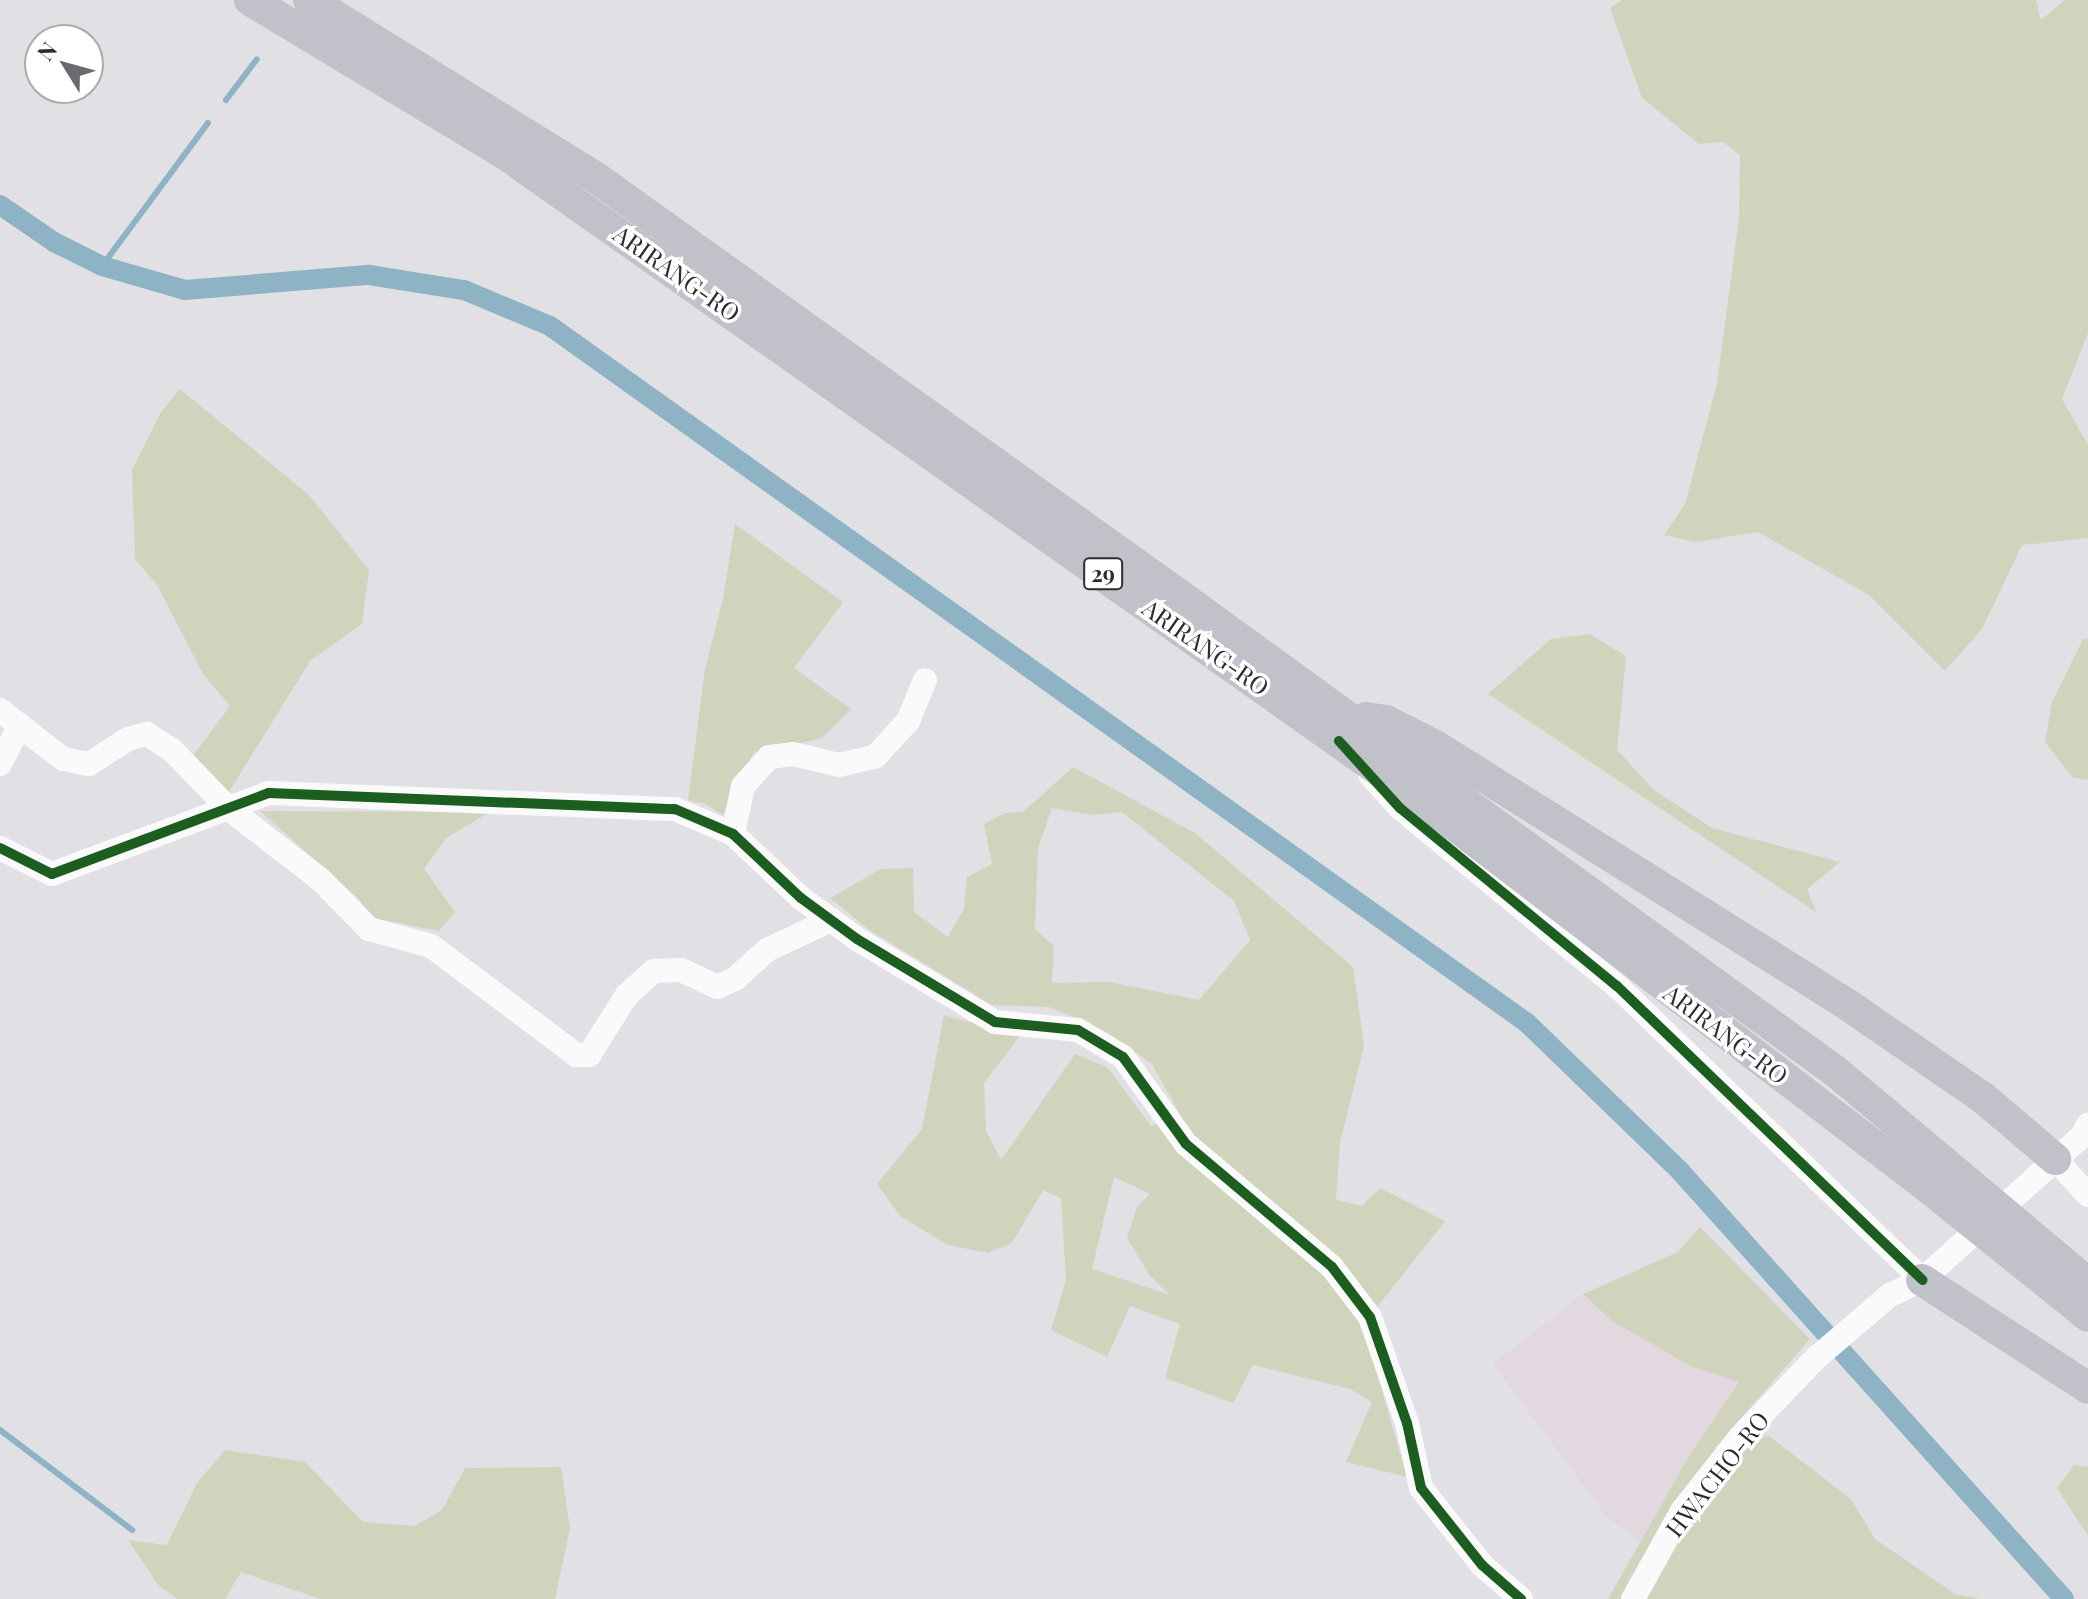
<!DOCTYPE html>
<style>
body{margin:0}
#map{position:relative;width:2088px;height:1599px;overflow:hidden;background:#e1e0e5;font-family:"Playfair Display",serif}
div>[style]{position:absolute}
.industrial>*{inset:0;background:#e3d7e0}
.green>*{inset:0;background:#d0d4bd}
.stream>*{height:6px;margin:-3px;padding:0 3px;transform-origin:3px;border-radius:3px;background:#8eb3c4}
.canal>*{height:20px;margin:-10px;padding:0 10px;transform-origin:10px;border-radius:10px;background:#8eb3c4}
.minor>*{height:24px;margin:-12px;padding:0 12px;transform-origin:12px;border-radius:12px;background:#fafafb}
.major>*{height:32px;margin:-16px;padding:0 16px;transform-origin:16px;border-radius:16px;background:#c0c1c9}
.cycleway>*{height:10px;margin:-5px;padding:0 5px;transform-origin:5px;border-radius:5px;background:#1b5e20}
span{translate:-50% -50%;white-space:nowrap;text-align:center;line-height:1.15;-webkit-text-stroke:7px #fff;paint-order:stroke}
.shield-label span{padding:2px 6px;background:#fff;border:2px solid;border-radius:6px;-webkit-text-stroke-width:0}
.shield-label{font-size:22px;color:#2c2b2e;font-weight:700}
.street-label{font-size:24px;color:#2c2b2e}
.north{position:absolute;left:24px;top:24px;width:80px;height:80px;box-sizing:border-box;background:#fff;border:2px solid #abaaab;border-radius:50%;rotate:307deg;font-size:22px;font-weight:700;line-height:32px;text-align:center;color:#2c2b2e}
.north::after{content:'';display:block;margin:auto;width:28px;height:36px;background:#6b6a6e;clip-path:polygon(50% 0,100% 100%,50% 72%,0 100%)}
</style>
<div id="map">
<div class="industrial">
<div style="clip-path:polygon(1583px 1294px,1612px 1321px,1690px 1366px,1739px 1382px,1689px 1456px,1640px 1542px,1608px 1518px,1493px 1364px)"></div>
</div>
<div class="green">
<div style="clip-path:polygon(1622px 0,2036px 0,2041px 20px,2065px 0,2088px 0,2088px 333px,2062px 399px,2088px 445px,2088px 538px,2022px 545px,1982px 629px,1945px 671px,1869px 595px,1758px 532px,1695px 542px,1664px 535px,1685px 504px,1717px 384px,1739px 218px,1740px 155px,1723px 142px,1699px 144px,1642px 98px,1610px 8px)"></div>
<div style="clip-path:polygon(180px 389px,309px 495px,369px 570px,362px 624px,310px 661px,229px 792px,192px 757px,230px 706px,203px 674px,157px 585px,135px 559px,132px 470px,161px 412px)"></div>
<div style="clip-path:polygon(735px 524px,843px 602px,794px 668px,851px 709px,821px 739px,754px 752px,723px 815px,705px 804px,688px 800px,705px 669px,723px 599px)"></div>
<div style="clip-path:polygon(1590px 634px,1626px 656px,1617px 750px,1654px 790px,1712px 828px,1840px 862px,1807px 889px,1816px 912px,1488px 694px,1551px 639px)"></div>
<div style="clip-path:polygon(2083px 639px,2088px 639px,2088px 780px,2073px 778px,2045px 742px,2052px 702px)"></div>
<div style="clip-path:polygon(evenodd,1073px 767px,1195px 833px,1353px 967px,1364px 1046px,1340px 1143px,1336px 1200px,1362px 1206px,1380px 1188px,1445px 1221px,1363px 1325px,1407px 1477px,1346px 1462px,1372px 1402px,1350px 1389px,1253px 1365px,1233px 1403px,1165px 1378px,1180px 1324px,1130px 1306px,1107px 1357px,1051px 1330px,1066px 1280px,1061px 1198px,1043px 1190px,1012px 1243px,988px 1253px,948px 1245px,900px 1216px,877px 1184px,922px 1129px,944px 1015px,1020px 1036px,984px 1083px,986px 1131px,1001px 1160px,1075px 1054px,1107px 1067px,1151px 1126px,1182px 1118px,1152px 1064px,1108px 1033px,1050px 1007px,992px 1005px,868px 929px,830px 898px,881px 869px,913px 868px,914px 912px,948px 937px,964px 909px,967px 877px,992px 864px,984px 824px,1005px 813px,1023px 812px,1073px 767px,1052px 808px,1092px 815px,1122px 812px,1234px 901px,1250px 940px,1199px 1000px,1109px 982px,1052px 983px,1054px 946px,1035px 929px,1038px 848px,1052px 808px,1073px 767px,1114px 1177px,1150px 1194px,1137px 1207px,1127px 1238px,1150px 1276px,1170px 1295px,1092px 1269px,1114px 1177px)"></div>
<div style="clip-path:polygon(260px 811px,490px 812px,446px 838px,424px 869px,455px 912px,439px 931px,373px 918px,358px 898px)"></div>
<div style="clip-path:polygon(1700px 1227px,1810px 1339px,1714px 1449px,1769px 1436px,1851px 1499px,1875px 1539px,1955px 1594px,1980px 1599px,1608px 1599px,1689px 1456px,1739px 1382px,1690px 1366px,1612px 1321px,1583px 1294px,1678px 1252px)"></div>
<div style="clip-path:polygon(225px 1450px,305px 1462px,363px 1522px,415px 1526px,442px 1510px,465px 1468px,561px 1467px,570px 1528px,555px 1599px,321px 1599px,241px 1572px,225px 1599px,178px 1599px,159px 1586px,128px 1540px,167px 1545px,197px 1483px)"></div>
<div style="clip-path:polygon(2074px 1465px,2088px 1467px,2088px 1536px,2057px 1488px)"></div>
</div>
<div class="stream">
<div style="left:226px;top:100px;width:51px;rotate:-52.9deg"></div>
<div style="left:102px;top:266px;width:178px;rotate:-53.5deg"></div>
<div style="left:0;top:1430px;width:166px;rotate:37.1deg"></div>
</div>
<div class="canal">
<div style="left:0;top:205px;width:65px;rotate:34.4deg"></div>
<div style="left:54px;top:242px;width:54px;rotate:26.6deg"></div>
<div style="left:102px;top:266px;width:86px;rotate:16.1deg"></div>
<div style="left:185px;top:290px;width:185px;rotate:-4.7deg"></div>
<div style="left:369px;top:275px;width:96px;rotate:9deg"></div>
<div style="left:464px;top:290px;width:93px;rotate:22.7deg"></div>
<div style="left:550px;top:326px;width:1200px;rotate:35.5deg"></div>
<div style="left:1527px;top:1023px;width:213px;rotate:44deg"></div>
<div style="left:1680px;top:1171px;width:575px;rotate:48.1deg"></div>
</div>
<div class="minor">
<div style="left:0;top:710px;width:80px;rotate:37.9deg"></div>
<div style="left:63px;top:759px;width:26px;rotate:11deg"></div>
<div style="left:89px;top:764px;width:46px;rotate:-32.7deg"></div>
<div style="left:128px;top:739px;width:20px;rotate:-15deg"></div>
<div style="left:147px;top:734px;width:30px;rotate:33deg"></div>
<div style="left:172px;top:750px;width:82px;rotate:46deg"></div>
<div style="left:229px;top:809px;width:115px;rotate:37.6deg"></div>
<div style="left:320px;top:879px;width:70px;rotate:45.6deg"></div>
<div style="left:369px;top:929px;width:64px;rotate:15.3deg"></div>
<div style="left:431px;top:946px;width:181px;rotate:36.9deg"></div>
<div style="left:576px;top:1055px;width:13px"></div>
<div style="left:589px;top:1055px;width:71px;rotate:-57.7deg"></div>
<div style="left:627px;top:995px;width:36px;rotate:-42deg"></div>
<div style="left:654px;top:971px;width:27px;rotate:-2deg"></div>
<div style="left:681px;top:970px;width:40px;rotate:25deg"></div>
<div style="left:717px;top:987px;width:20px;rotate:-24deg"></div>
<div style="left:735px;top:979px;width:43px;rotate:-42.2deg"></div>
<div style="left:767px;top:950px;width:71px;rotate:-25.1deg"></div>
<div style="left:0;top:764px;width:44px;rotate:-62.9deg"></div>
<div style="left:1370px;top:775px;width:45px;rotate:47.7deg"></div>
<div style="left:1400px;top:808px;width:281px;rotate:39.4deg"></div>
<div style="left:1617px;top:986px;width:424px;rotate:43.9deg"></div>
<div style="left:733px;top:834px;width:49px;rotate:-78.2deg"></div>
<div style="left:743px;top:786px;width:39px;rotate:-48deg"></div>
<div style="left:769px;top:757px;width:24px;rotate:-7deg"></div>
<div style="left:793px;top:754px;width:47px;rotate:13.4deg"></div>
<div style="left:839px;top:765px;width:37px;rotate:-13deg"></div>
<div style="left:875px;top:757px;width:49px;rotate:-47.5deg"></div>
<div style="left:908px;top:721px;width:44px;rotate:-67.5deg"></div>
<div style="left:0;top:848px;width:58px;rotate:26.6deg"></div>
<div style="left:52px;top:874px;width:232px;rotate:-20.5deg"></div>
<div style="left:269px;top:793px;width:406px;rotate:2.3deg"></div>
<div style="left:675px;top:809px;width:63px;rotate:23.3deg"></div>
<div style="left:733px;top:834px;width:93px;rotate:43.3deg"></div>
<div style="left:801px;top:898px;width:69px;rotate:36.2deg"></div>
<div style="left:857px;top:939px;width:161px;rotate:31deg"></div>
<div style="left:995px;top:1022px;width:83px;rotate:5.5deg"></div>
<div style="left:1078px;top:1030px;width:52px;rotate:31deg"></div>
<div style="left:1123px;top:1057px;width:107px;rotate:54.1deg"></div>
<div style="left:1186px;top:1144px;width:191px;rotate:40.1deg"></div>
<div style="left:1332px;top:1267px;width:63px;rotate:52.8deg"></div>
<div style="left:1370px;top:1317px;width:112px;rotate:70.8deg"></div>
<div style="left:1407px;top:1423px;width:66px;rotate:77.8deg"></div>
<div style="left:1421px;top:1488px;width:98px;rotate:51.6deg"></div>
<div style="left:1482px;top:1565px;width:52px;rotate:41.1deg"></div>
<div style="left:2055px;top:1159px;width:49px;rotate:47.5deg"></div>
<div style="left:1633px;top:1599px;width:101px;rotate:-60.9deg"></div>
<div style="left:1682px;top:1511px;width:95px;rotate:-51.8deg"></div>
<div style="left:1741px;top:1436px;width:107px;rotate:-46.1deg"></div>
<div style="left:1815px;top:1359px;width:99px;rotate:-40.5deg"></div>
<div style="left:1890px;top:1295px;width:35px;rotate:-25deg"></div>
<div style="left:1922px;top:1280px;width:215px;rotate:-42deg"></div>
<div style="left:2082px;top:1136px;width:13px;rotate:-61deg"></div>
</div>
<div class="major">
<div style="left:250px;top:0;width:297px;rotate:31.1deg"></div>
<div style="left:504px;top:153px;width:1129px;rotate:35.2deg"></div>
<div style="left:1427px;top:804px;width:632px;rotate:37.41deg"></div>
<div style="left:1929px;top:1188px;width:204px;rotate:38.8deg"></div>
<div style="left:309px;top:0;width:341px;rotate:31.8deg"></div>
<div style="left:599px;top:180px;width:700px;rotate:35.58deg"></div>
<div style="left:1168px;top:587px;width:824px;rotate:35.97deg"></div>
<div style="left:1835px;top:1071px;width:330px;rotate:40deg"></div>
<div style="left:1366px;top:718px;width:20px;rotate:9deg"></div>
<div style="left:1386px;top:721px;width:57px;rotate:27deg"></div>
<div style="left:1437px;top:747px;width:485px;rotate:32.1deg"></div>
<div style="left:1848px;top:1005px;width:163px;rotate:34.5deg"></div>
<div style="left:1982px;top:1097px;width:96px;rotate:40.3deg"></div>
<div style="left:1922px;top:1280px;width:198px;rotate:33deg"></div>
</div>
<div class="cycleway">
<div style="left:1339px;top:741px;width:91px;rotate:47.7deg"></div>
<div style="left:1400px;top:808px;width:281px;rotate:39.4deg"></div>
<div style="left:1617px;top:986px;width:424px;rotate:43.9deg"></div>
<div style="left:0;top:848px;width:58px;rotate:26.6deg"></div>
<div style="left:52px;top:874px;width:232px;rotate:-20.5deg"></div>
<div style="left:269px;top:793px;width:406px;rotate:2.3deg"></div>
<div style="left:675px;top:809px;width:63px;rotate:23.3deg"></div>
<div style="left:733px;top:834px;width:93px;rotate:43.3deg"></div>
<div style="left:801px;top:898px;width:69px;rotate:36.2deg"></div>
<div style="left:857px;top:939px;width:161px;rotate:31deg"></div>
<div style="left:995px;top:1022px;width:83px;rotate:5.5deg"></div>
<div style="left:1078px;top:1030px;width:52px;rotate:31deg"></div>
<div style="left:1123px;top:1057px;width:107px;rotate:54.1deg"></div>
<div style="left:1186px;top:1144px;width:191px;rotate:40.1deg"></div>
<div style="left:1332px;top:1267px;width:63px;rotate:52.8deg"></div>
<div style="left:1370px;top:1317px;width:112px;rotate:70.8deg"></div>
<div style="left:1407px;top:1423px;width:66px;rotate:77.8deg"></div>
<div style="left:1421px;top:1488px;width:98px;rotate:51.6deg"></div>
<div style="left:1482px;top:1565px;width:52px;rotate:41.1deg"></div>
</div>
<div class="shield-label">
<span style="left:1103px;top:574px">29</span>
</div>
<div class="street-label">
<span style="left:677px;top:273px;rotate:35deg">ARIRANG-RO</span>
<span style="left:1206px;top:647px;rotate:35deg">ARIRANG-RO</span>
<span style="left:1726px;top:1034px;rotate:37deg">ARIRANG-RO</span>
<span style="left:1717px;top:1474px;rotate:-52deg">HWACHO-RO</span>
</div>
<div class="north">N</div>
</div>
